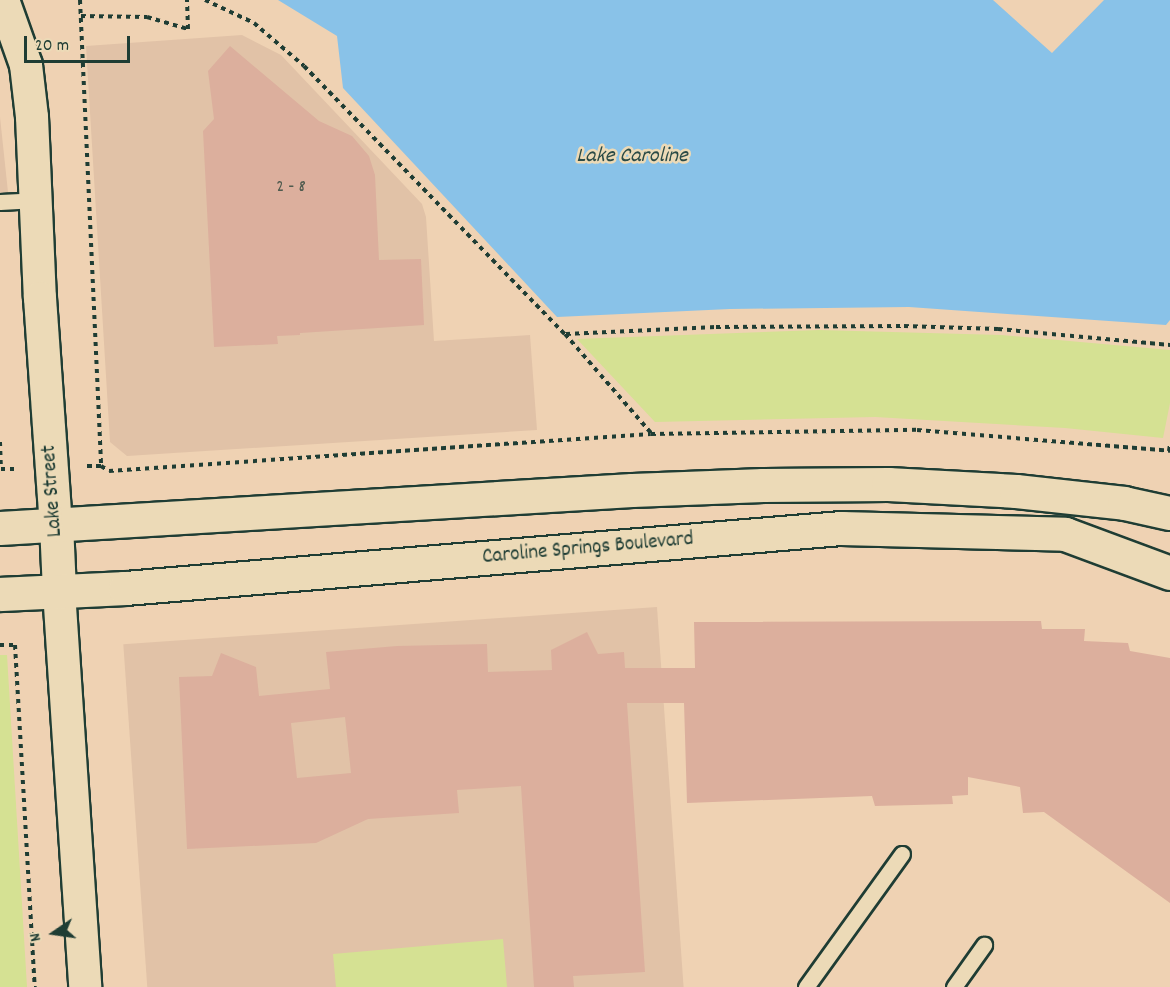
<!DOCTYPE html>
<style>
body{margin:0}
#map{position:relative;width:1170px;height:987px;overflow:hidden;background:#efd2b3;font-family:Dekko,sans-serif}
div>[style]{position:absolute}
.built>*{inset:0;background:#e1c2a7;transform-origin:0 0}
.green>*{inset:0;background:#d5e193}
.water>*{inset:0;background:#89c2e8}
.building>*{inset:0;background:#dcaf9d}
.path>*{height:4px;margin-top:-2px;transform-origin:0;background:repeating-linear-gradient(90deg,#1f3d34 0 4.5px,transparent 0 9px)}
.roads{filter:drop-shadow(2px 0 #1f3d34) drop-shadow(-2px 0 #1f3d34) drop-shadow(0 2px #1f3d34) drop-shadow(0 -2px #1f3d34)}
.service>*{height:15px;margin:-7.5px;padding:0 7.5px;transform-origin:7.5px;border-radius:7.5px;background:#ecdab7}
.minor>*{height:32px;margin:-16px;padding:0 16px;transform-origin:16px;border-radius:16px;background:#ecdab7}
.secondary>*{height:33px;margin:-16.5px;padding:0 16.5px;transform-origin:16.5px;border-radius:16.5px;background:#ecdab7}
span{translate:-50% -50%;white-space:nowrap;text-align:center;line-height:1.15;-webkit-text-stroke:5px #ecdab7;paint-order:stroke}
.number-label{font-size:18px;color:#4e5a4e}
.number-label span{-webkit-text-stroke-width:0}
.street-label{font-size:21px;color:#1f3d34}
.water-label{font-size:22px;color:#2a4a46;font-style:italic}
.north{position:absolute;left:24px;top:903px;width:60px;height:60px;-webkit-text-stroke:4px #ecdab7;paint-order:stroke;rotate:257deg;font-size:16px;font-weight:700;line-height:24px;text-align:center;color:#1f3d34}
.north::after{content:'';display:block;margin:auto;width:21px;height:27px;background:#1f3d34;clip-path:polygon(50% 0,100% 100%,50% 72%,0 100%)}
.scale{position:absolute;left:24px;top:36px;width:106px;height:27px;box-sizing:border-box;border:3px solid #1f3d34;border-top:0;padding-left:8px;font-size:18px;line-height:21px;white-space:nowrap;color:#1f3d34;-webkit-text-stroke:4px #ecdab7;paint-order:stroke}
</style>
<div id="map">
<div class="built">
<div style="clip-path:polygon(242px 35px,281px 55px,422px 204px,426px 217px,434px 341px,530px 335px,537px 430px,127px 456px,110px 442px,86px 46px)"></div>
<div style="clip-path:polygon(0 117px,10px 211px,0 211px)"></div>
<div style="left:657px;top:607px;width:381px;height:535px;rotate:86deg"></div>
</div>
<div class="green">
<div style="clip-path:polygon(819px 330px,1001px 335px,1170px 350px,1170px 403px,1163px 438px,1065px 428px,875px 417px,655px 422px,577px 339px)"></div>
<div style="clip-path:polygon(0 655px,7px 655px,27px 987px,0 987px)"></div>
<div style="clip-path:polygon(503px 939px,507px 987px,336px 987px,333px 954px)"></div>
</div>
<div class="water">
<div style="clip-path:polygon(278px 0,993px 0,1052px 53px,1104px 0,1170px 0,1170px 320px,1166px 325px,909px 307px,730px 309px,557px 317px,343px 88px,337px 36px)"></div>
</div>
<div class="building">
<div style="clip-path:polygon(230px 46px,319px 121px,352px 136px,369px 156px,375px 175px,379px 260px,421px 259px,424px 325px,300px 333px,300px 335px,277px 336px,278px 344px,214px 347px,203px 131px,214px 119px,208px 71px)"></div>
<div style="clip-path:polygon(evenodd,1041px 621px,1042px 629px,1085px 629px,1084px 641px,1128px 643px,1130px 651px,1170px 658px,1170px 903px,1044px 812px,1023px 813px,1020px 787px,968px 777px,968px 795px,952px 796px,953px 804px,875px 806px,872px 796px,687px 803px,684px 703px,627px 703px,645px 972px,573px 976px,574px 987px,534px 987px,521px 786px,457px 790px,459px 813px,368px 819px,316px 843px,187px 849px,179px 677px,212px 676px,221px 653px,256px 667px,259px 696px,330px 689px,326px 652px,397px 646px,487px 644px,488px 672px,552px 670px,551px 650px,587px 632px,598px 654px,624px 652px,625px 668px,695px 668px,694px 622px,1041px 621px,345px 717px,351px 773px,297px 778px,291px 723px,345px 717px)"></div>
</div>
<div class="path">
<div style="left:80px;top:0;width:466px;rotate:87.4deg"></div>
<div style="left:101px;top:466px;width:9px;rotate:32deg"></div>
<div style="left:109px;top:471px;width:543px;rotate:-3.91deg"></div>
<div style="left:651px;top:434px;width:266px;rotate:-0.9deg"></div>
<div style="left:917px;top:430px;width:254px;rotate:4.7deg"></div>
<div style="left:205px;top:0;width:54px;rotate:25.1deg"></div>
<div style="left:254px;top:23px;width:66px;rotate:40.7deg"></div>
<div style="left:304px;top:66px;width:374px;rotate:45.8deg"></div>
<div style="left:565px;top:334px;width:131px;rotate:49deg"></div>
<div style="left:81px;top:16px;width:66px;rotate:0.9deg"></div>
<div style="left:147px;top:17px;width:43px;rotate:16.3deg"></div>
<div style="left:188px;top:29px;width:29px;rotate:-92deg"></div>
<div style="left:566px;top:334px;width:150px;rotate:-2.7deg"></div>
<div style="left:716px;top:327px;width:188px;rotate:-0.3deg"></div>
<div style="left:904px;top:326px;width:94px;rotate:1.8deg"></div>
<div style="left:998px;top:329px;width:173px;rotate:5.3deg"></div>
<div style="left:0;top:442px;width:27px;rotate:88deg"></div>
<div style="left:1px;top:469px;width:18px"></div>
<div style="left:1169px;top:451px;width:7px;rotate:-82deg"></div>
<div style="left:87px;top:466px;width:14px"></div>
<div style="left:0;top:645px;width:15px"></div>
<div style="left:15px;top:645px;width:343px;rotate:86.7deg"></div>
</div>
<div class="roads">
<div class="service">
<div style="left:0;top:202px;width:36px;rotate:-3deg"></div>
<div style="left:806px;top:987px;width:164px;rotate:-54.2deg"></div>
<div style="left:954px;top:987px;width:52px;rotate:-54.5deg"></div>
</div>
<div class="minor">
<div style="left:3px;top:0;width:69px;rotate:70.5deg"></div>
<div style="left:26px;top:65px;width:52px;rotate:83.4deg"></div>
<div style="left:32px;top:117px;width:181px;rotate:87.5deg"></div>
<div style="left:40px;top:298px;width:227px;rotate:86deg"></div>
<div style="left:59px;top:591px;width:397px;rotate:86.2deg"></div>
</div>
<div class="secondary">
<div style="left:56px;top:524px;width:67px;rotate:87.4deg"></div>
<div style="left:0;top:528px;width:633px;rotate:-3.44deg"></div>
<div style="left:632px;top:490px;width:131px;rotate:-2.2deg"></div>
<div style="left:763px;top:485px;width:125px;rotate:-0.5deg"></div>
<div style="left:888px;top:484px;width:128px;rotate:3.1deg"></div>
<div style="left:1016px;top:491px;width:109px;rotate:6.3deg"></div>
<div style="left:1124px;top:503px;width:47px;rotate:12.3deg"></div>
<div style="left:0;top:594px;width:125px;rotate:-2.7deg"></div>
<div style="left:125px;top:588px;width:719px;rotate:-4.79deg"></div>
<div style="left:841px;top:528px;width:224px;rotate:1.5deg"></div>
<div style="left:1065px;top:534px;width:112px;rotate:20.4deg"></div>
</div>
</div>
<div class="number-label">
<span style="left:291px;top:188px">2 - 8</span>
</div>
<div class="street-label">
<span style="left:53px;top:491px;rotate:-94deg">Lake Street</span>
<span style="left:588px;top:549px;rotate:-5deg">Caroline Springs Boulevard</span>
</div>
<div class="water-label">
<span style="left:632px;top:157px">Lake Caroline</span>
</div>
<div class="north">N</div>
<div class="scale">20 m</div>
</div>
